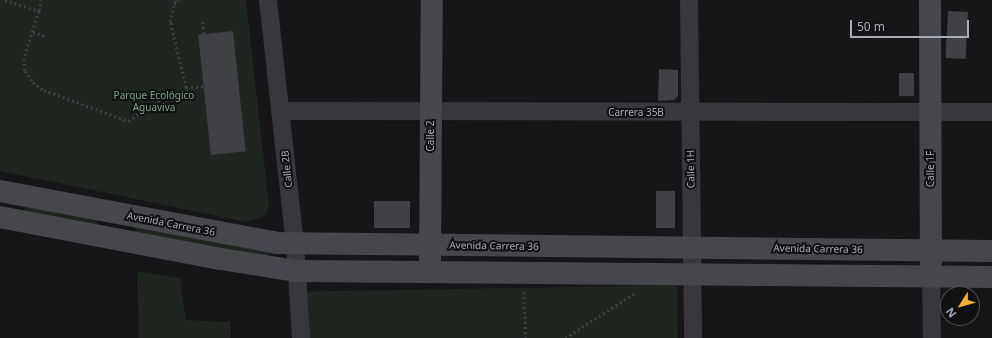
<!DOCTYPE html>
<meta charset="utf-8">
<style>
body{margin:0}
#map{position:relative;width:992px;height:338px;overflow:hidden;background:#161618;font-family:"Noto Sans",sans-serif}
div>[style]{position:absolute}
.green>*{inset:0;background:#1e261f;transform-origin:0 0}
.building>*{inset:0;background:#404145;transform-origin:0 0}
.path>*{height:2.5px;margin-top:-1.25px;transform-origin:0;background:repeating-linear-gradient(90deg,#3d3f44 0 2px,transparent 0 5px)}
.street>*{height:18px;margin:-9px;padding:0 9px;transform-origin:9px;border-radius:9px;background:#37383d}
.secondary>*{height:22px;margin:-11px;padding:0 11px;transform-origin:11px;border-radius:11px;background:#45474d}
span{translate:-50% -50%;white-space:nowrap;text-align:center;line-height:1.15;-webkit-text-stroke:4px #111113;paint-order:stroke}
.park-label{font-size:10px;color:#7fa381}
.street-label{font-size:10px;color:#a8adb8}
.north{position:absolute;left:940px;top:286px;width:40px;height:40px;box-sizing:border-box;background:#111113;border:1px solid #4d4f55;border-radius:50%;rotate:233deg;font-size:11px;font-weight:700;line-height:16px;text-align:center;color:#a8adb8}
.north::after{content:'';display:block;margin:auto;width:14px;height:18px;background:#f2b134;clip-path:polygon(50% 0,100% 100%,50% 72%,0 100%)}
.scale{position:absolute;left:850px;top:20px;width:119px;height:18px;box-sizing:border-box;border:2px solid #a8adb8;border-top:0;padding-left:5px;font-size:12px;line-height:14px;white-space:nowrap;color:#a8adb8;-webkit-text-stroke:3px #111113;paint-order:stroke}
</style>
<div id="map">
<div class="green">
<div style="clip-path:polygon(0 0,246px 0,269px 205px,266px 214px,260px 218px,247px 222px,0 171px)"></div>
<div style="left:25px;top:205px;width:74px;height:7px;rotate:11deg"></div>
<div style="left:136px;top:225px;width:136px;height:11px;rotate:10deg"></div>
<div style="clip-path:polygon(137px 271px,180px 278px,186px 320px,230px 322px,231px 338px,139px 338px)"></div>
<div style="left:677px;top:285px;width:53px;height:374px;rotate:89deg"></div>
</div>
<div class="building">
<div style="left:948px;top:11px;width:20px;height:47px;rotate:3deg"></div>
<div style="left:233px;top:31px;width:121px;height:35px;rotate:84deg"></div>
<div style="clip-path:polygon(659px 69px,678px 70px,678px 96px,674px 100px,658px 101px)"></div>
<div style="left:899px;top:73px;width:15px;height:23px"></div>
<div style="left:656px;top:191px;width:19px;height:37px"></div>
<div style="left:374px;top:201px;width:36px;height:27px"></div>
</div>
<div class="path">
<div style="left:5px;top:0;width:36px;rotate:18deg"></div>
<div style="left:39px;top:11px;width:50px;rotate:107.4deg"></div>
<div style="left:24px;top:59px;width:12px;rotate:85deg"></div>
<div style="left:25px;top:71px;width:14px;rotate:54deg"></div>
<div style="left:33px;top:82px;width:14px;rotate:36deg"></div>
<div style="left:44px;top:90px;width:90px;rotate:20.3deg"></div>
<div style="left:128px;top:121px;width:36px;rotate:-34deg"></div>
<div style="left:158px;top:101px;width:31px;rotate:-25deg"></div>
<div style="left:186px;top:88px;width:68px;rotate:-103.6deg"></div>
<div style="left:170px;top:22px;width:23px;rotate:-77deg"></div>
<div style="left:174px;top:4px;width:6px;rotate:-39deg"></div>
<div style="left:39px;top:11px;width:11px;rotate:-80deg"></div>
<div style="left:203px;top:22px;width:12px;rotate:85deg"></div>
<div style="left:33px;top:32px;width:13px;rotate:18deg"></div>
<div style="left:186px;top:88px;width:18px;rotate:-6deg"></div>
<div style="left:524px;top:292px;width:46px;rotate:87.5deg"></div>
<div style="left:565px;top:338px;width:83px;rotate:-32.7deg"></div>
</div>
<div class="street">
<div style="left:268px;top:0;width:245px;rotate:83.7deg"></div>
<div style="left:295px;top:244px;width:94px;rotate:86.3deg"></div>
<div style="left:689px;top:0;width:338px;rotate:89.3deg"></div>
<div style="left:280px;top:111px;width:712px;rotate:0.08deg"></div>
<div style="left:931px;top:277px;width:61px;rotate:89.1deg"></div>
</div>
<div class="secondary">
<div style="left:930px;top:0;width:264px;rotate:89.8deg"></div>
<div style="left:0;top:191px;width:282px;rotate:10.6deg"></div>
<div style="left:277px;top:243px;width:715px;rotate:0.64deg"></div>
<div style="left:0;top:217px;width:225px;rotate:10.8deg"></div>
<div style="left:221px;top:259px;width:77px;rotate:9deg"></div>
<div style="left:297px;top:271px;width:695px;rotate:0.49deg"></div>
<div style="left:430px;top:261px;width:261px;rotate:-89.6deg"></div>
</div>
<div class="park-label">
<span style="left:154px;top:101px">Parque Ecológico<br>Aguaviva</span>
</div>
<div class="street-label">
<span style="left:636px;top:113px">Carrera 35B</span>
<span style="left:431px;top:136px;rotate:-90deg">Calle 2</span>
<span style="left:287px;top:169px;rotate:-96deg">Calle 2B</span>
<span style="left:691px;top:169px;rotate:-91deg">Calle 1H</span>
<span style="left:931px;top:169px;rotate:-90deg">Calle 1F</span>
<span style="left:171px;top:224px;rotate:11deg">Avenida Carrera 36</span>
<span style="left:494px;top:246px;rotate:1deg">Avenida Carrera 36</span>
<span style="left:818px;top:249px;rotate:1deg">Avenida Carrera 36</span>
</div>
<div class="north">N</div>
<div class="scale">50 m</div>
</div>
